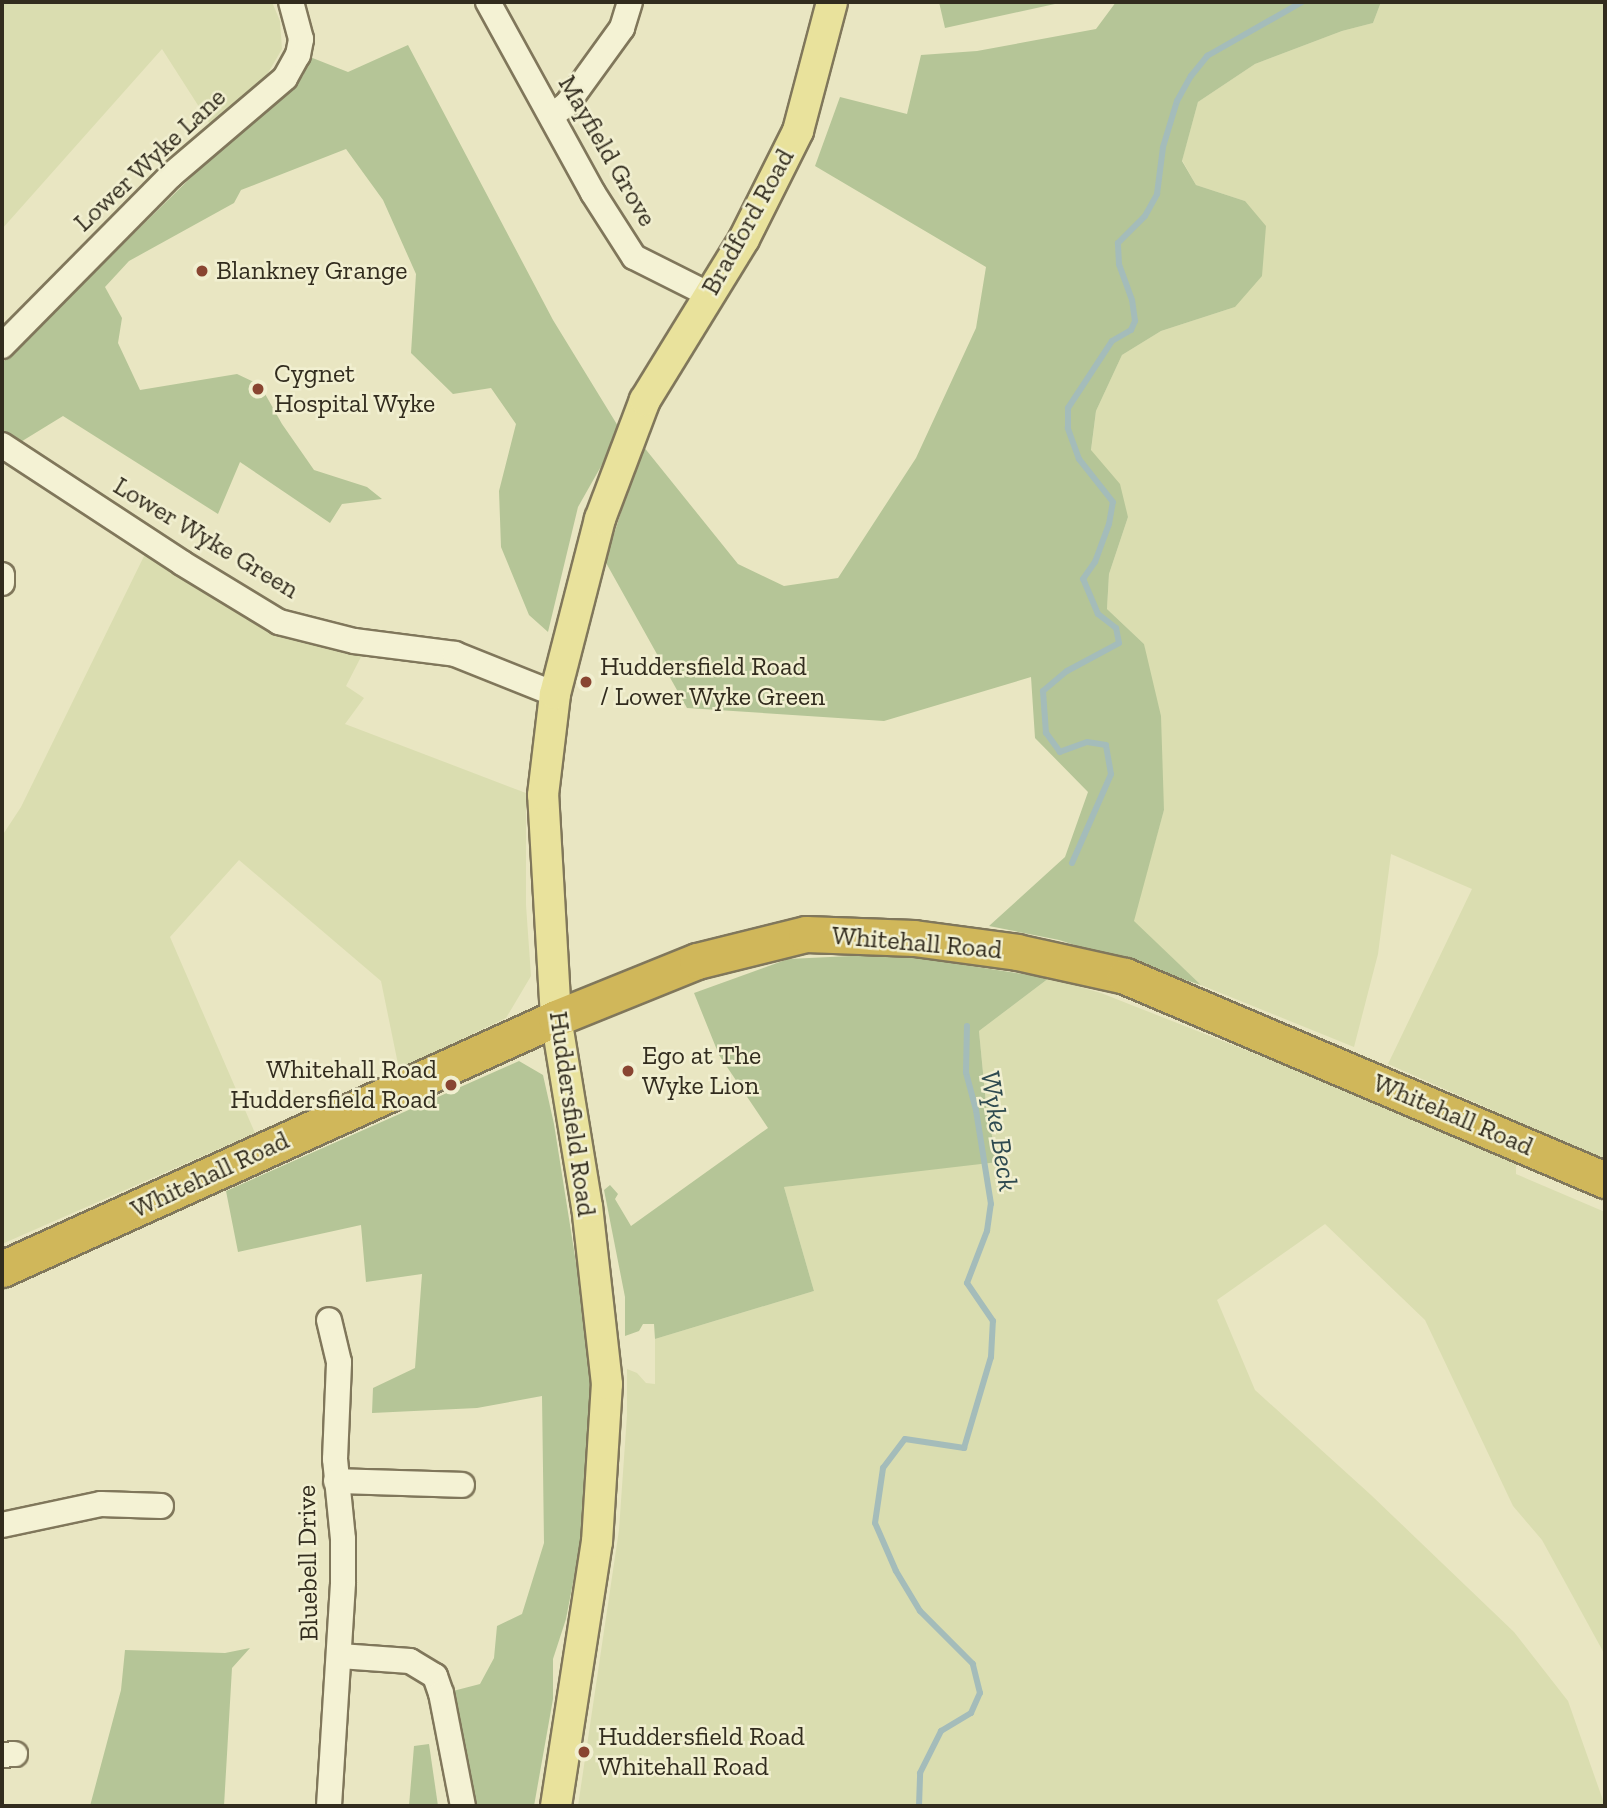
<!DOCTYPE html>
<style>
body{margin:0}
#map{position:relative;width:1607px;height:1808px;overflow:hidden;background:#e9e6c2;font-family:"Zilla Slab",serif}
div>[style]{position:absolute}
.farmland>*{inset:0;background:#daddb0}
.green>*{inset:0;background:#b5c597}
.stream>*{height:6px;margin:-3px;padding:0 3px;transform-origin:3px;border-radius:3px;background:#a4bcba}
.roads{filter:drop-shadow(2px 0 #80775b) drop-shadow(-2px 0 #80775b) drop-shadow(0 2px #80775b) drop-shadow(0 -2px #80775b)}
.minor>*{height:24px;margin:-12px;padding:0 12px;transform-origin:12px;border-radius:12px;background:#f4f2d4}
.major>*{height:30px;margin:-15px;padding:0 15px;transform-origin:15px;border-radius:15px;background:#e9e29c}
.highway>*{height:35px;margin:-17.5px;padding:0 17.5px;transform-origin:17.5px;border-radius:17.5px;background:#d0b75a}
.dots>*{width:19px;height:19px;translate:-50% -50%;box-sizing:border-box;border:4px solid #f1efd0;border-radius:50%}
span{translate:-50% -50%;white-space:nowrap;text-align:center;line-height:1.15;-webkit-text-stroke:5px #f1efd0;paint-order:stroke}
.street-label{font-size:26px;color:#322c1e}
.poi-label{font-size:26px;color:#322c1e}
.left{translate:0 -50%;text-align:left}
.right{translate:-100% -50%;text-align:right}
.water-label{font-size:28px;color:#2e4a50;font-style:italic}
.frame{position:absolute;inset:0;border:4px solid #322c1e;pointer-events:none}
</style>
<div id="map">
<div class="farmland">
<div style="clip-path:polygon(2px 2px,272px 2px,280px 21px,282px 49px,265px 78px,210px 124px,162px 49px,2px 229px)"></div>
<div style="clip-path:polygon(1381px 2px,1605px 2px,1605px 1160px,1388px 1064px,1472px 889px,1391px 854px,1378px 954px,1354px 1047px,1201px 985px,1133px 921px,1164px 810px,1144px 644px,1107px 609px,1109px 574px,1128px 517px,1091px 451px,1096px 411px,1122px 355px,1161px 331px,1235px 307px,1245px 201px,1196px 185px,1182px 160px,1198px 102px,1255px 64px,1342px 31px,1373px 23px)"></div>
<div style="clip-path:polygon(146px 552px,363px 653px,346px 686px,364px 698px,345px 724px,526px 793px,526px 905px,531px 976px,506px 1018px,399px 1069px,381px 981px,239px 860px,170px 937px,255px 1133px,2px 1244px,2px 836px,21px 807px)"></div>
<div style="clip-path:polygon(1049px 978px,1101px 993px,1281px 1064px,1516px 1164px,1516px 1174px,1605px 1212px,1605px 1655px,1542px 1540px,1513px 1506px,1425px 1320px,1325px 1224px,1217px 1300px,1255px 1390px,1371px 1495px,1514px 1632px,1568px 1701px,1605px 1806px,578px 1806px,619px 1530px,627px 1415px,627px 1369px,637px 1373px,646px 1383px,655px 1384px,655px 1339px,814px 1291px,784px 1187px,997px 1161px,987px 1114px,979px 1031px)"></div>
</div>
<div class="green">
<div style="clip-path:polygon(939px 2px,1064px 2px,945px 28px)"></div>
<div style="clip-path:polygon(1116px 2px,1381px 2px,1373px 23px,1342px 31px,1255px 64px,1198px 102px,1182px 161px,1196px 185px,1245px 201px,1266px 226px,1262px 276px,1235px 307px,1161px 331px,1122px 355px,1096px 411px,1091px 450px,1120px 484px,1128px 517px,1109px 574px,1107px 609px,1144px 644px,1161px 716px,1164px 810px,1134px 921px,1201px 985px,1059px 940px,989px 926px,1065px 857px,1088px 792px,1035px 738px,1031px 677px,884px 721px,687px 708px,605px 561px,643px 446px,738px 564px,784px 586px,838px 578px,916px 458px,976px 328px,986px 267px,815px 166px,840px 97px,907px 114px,921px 55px,977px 51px,1096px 29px)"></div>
<div style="clip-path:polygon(408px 45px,553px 320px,621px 431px,578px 507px,548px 632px,529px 615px,501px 547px,499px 491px,516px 424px,491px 388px,453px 394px,411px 353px,416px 274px,383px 200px,346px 149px,241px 190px,234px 203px,129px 261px,105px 287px,122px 318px,118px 343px,140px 390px,237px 374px,260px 385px,282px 424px,314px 470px,367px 487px,382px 499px,342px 504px,330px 523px,240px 462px,218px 514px,63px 416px,19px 443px,2px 433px,2px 363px,222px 147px,303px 76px,310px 57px,348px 72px)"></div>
<div style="clip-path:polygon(893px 954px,1049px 978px,979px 1031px,987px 1114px,998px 1162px,784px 1187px,814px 1291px,655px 1339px,654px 1324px,643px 1324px,639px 1331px,625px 1336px,625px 1297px,604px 1190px,610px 1185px,618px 1194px,615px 1199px,631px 1226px,768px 1128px,719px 1055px,694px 993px,788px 959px)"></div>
<div style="clip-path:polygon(519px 1061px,543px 1075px,554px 1124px,590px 1351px,591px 1439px,580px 1546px,566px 1619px,553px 1659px,553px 1699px,534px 1806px,474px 1806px,453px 1691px,480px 1684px,494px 1658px,497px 1626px,522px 1614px,544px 1543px,542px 1396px,477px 1408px,372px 1413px,373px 1388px,415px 1368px,422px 1274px,366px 1282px,361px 1225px,238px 1252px,226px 1191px)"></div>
<div style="clip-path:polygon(250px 1648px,232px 1668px,224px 1806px,90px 1806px,121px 1690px,125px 1650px,225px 1653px)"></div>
<div style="clip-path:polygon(429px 1744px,438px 1806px,409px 1806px,414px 1746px)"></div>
</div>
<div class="stream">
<div style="left:1072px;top:863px;width:97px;rotate:-66.3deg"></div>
<div style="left:1111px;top:774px;width:29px;rotate:-100deg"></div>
<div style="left:1106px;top:745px;width:19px;rotate:-171deg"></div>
<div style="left:1087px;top:742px;width:29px;rotate:160deg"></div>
<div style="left:1060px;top:752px;width:24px;rotate:-126deg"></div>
<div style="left:1046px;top:733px;width:42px;rotate:-94.1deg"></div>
<div style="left:1043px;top:691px;width:31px;rotate:-40deg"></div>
<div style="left:1067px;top:671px;width:59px;rotate:-28.3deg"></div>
<div style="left:1119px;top:643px;width:15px;rotate:-101deg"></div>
<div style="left:1116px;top:628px;width:23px;rotate:-142deg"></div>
<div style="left:1098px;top:614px;width:38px;rotate:-113deg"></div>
<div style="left:1083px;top:579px;width:21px;rotate:-55deg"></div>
<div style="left:1095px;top:562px;width:40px;rotate:-69.8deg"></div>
<div style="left:1109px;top:524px;width:22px;rotate:-80deg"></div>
<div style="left:1113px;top:502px;width:55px;rotate:-128.3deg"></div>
<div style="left:1079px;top:459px;width:33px;rotate:-110deg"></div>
<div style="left:1068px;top:428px;width:20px;rotate:-90deg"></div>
<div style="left:1068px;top:408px;width:80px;rotate:-56.7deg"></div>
<div style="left:1112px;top:341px;width:22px;rotate:-30deg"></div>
<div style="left:1131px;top:330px;width:10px;rotate:-66deg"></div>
<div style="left:1135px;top:321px;width:21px;rotate:-98deg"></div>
<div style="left:1132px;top:300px;width:38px;rotate:-110deg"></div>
<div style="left:1119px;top:264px;width:21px;rotate:-93deg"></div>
<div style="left:1118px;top:243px;width:38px;rotate:-45deg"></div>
<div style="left:1145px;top:216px;width:25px;rotate:-61deg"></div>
<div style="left:1157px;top:194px;width:47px;rotate:-82.7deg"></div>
<div style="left:1163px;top:147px;width:48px;rotate:-73.1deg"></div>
<div style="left:1177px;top:101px;width:29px;rotate:-61deg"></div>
<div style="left:1191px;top:76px;width:26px;rotate:-51deg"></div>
<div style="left:1207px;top:56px;width:109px;rotate:-29.6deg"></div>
<div style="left:919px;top:1806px;width:33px;rotate:-88deg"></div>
<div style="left:920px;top:1773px;width:47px;rotate:-63.4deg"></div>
<div style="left:941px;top:1731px;width:35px;rotate:-31deg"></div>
<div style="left:971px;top:1713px;width:22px;rotate:-66deg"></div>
<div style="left:980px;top:1693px;width:30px;rotate:-104deg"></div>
<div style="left:973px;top:1664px;width:75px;rotate:-135deg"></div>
<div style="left:920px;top:1611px;width:47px;rotate:-121deg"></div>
<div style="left:896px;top:1571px;width:52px;rotate:-113.6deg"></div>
<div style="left:875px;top:1523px;width:56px;rotate:-81.7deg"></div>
<div style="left:883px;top:1468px;width:36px;rotate:-53deg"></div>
<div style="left:905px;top:1439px;width:60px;rotate:8.7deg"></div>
<div style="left:964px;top:1448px;width:95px;rotate:-73.5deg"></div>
<div style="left:991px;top:1357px;width:36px;rotate:-87deg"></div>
<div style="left:993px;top:1321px;width:46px;rotate:-124.4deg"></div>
<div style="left:967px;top:1283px;width:56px;rotate:-69deg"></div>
<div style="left:987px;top:1231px;width:27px;rotate:-82deg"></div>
<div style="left:991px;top:1204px;width:95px;rotate:-99.1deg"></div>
<div style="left:976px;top:1110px;width:39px;rotate:-105deg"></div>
<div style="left:966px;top:1072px;width:46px;rotate:-88.8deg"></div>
</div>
<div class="roads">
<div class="minor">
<div style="left:488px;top:2px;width:218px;rotate:61.2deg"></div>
<div style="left:593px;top:193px;width:76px;rotate:57.4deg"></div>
<div style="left:634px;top:257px;width:83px;rotate:26.6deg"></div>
<div style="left:552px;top:116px;width:19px;rotate:-39deg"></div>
<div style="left:567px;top:104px;width:94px;rotate:-54.1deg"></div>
<div style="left:622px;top:28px;width:27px;rotate:-73deg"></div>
<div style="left:2px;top:346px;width:239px;rotate:-45.3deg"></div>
<div style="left:170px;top:176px;width:151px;rotate:-40.4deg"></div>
<div style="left:285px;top:78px;width:26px;rotate:-61deg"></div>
<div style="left:298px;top:55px;width:16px;rotate:-79deg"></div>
<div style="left:301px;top:39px;width:38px;rotate:-105deg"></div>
<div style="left:2px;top:445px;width:215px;rotate:33.2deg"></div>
<div style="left:182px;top:563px;width:114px;rotate:31.3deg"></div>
<div style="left:279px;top:622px;width:77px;rotate:14.2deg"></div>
<div style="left:354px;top:641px;width:102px;rotate:7.3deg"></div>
<div style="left:455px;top:654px;width:108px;rotate:21.8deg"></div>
<div style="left:2px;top:575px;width:8px;rotate:90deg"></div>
<div style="left:336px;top:1481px;width:126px;rotate:1.8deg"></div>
<div style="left:2px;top:1525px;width:101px;rotate:-12deg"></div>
<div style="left:101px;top:1504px;width:60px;rotate:1.9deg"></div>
<div style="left:340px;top:1656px;width:70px;rotate:4.1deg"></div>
<div style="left:410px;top:1661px;width:29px;rotate:31deg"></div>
<div style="left:435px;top:1676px;width:18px;rotate:71deg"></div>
<div style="left:441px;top:1693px;width:115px;rotate:79deg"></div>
<div style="left:2px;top:1755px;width:13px;rotate:-4deg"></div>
<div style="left:329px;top:1806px;width:224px;rotate:-86.4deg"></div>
<div style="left:343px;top:1582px;width:43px;rotate:-90deg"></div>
<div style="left:343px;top:1539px;width:80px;rotate:-95.7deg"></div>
<div style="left:335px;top:1459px;width:97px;rotate:-87.6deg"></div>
<div style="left:339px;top:1362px;width:43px;rotate:-103.4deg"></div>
</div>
<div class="major">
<div style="left:556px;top:1806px;width:267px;rotate:-81.2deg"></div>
<div style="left:597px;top:1542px;width:158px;rotate:-86.4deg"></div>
<div style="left:607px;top:1384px;width:178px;rotate:-96.4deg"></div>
<div style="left:587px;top:1207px;width:192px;rotate:-99.3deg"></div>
<div style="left:556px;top:1018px;width:223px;rotate:-93.3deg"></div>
<div style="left:543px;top:795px;width:102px;rotate:-83.2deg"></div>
<div style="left:555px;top:694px;width:181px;rotate:-75.6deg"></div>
<div style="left:600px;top:519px;width:127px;rotate:-69.3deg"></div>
<div style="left:645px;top:400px;width:189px;rotate:-58.4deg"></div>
<div style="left:744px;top:239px;width:121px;rotate:-63.4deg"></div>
<div style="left:798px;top:131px;width:133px;rotate:-75.2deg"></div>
</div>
<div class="highway">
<div style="left:2px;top:1269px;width:608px;rotate:-24.37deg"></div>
<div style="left:556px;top:1018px;width:152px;rotate:-22deg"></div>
<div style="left:697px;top:961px;width:112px;rotate:-13.9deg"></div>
<div style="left:806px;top:934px;width:108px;rotate:2.1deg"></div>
<div style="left:914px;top:938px;width:104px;rotate:7.7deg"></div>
<div style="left:1017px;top:952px;width:111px;rotate:12.5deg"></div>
<div style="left:1125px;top:976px;width:522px;rotate:23.03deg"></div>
</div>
</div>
<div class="dots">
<div style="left:202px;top:271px;background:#894531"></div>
<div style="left:258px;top:389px;background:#894531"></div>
<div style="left:586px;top:682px;background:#894531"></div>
<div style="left:628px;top:1071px;background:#894531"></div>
<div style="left:451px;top:1085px;background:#894531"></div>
<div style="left:584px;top:1752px;background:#894531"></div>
</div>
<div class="street-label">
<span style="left:607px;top:151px;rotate:60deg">Mayfield Grove</span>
<span style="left:150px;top:160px;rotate:-43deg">Lower Wyke Lane</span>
<span style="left:748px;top:222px;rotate:-61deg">Bradford Road</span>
<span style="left:206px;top:538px;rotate:31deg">Lower Wyke Green</span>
<span style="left:917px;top:943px;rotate:5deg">Whitehall Road</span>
<span style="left:572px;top:1114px;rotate:82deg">Huddersfield Road</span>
<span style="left:1453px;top:1115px;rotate:23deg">Whitehall Road</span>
<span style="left:210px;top:1175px;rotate:-25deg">Whitehall Road</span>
<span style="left:308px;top:1563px;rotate:-91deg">Bluebell Drive</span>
</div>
<div class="poi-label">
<span class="left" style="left:216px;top:271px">Blankney Grange</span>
<span class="left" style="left:274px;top:389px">Cygnet<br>Hospital Wyke</span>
<span class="left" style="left:600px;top:682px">Huddersfield Road<br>/ Lower Wyke Green</span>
<span class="left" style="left:642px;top:1071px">Ego at The<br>Wyke Lion</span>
<span class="right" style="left:437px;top:1085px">Whitehall Road<br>Huddersfield Road</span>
<span class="left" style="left:598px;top:1752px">Huddersfield Road<br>Whitehall Road</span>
</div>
<div class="water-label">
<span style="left:999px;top:1131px;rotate:81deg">Wyke Beck</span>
</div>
<div class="frame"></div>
</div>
